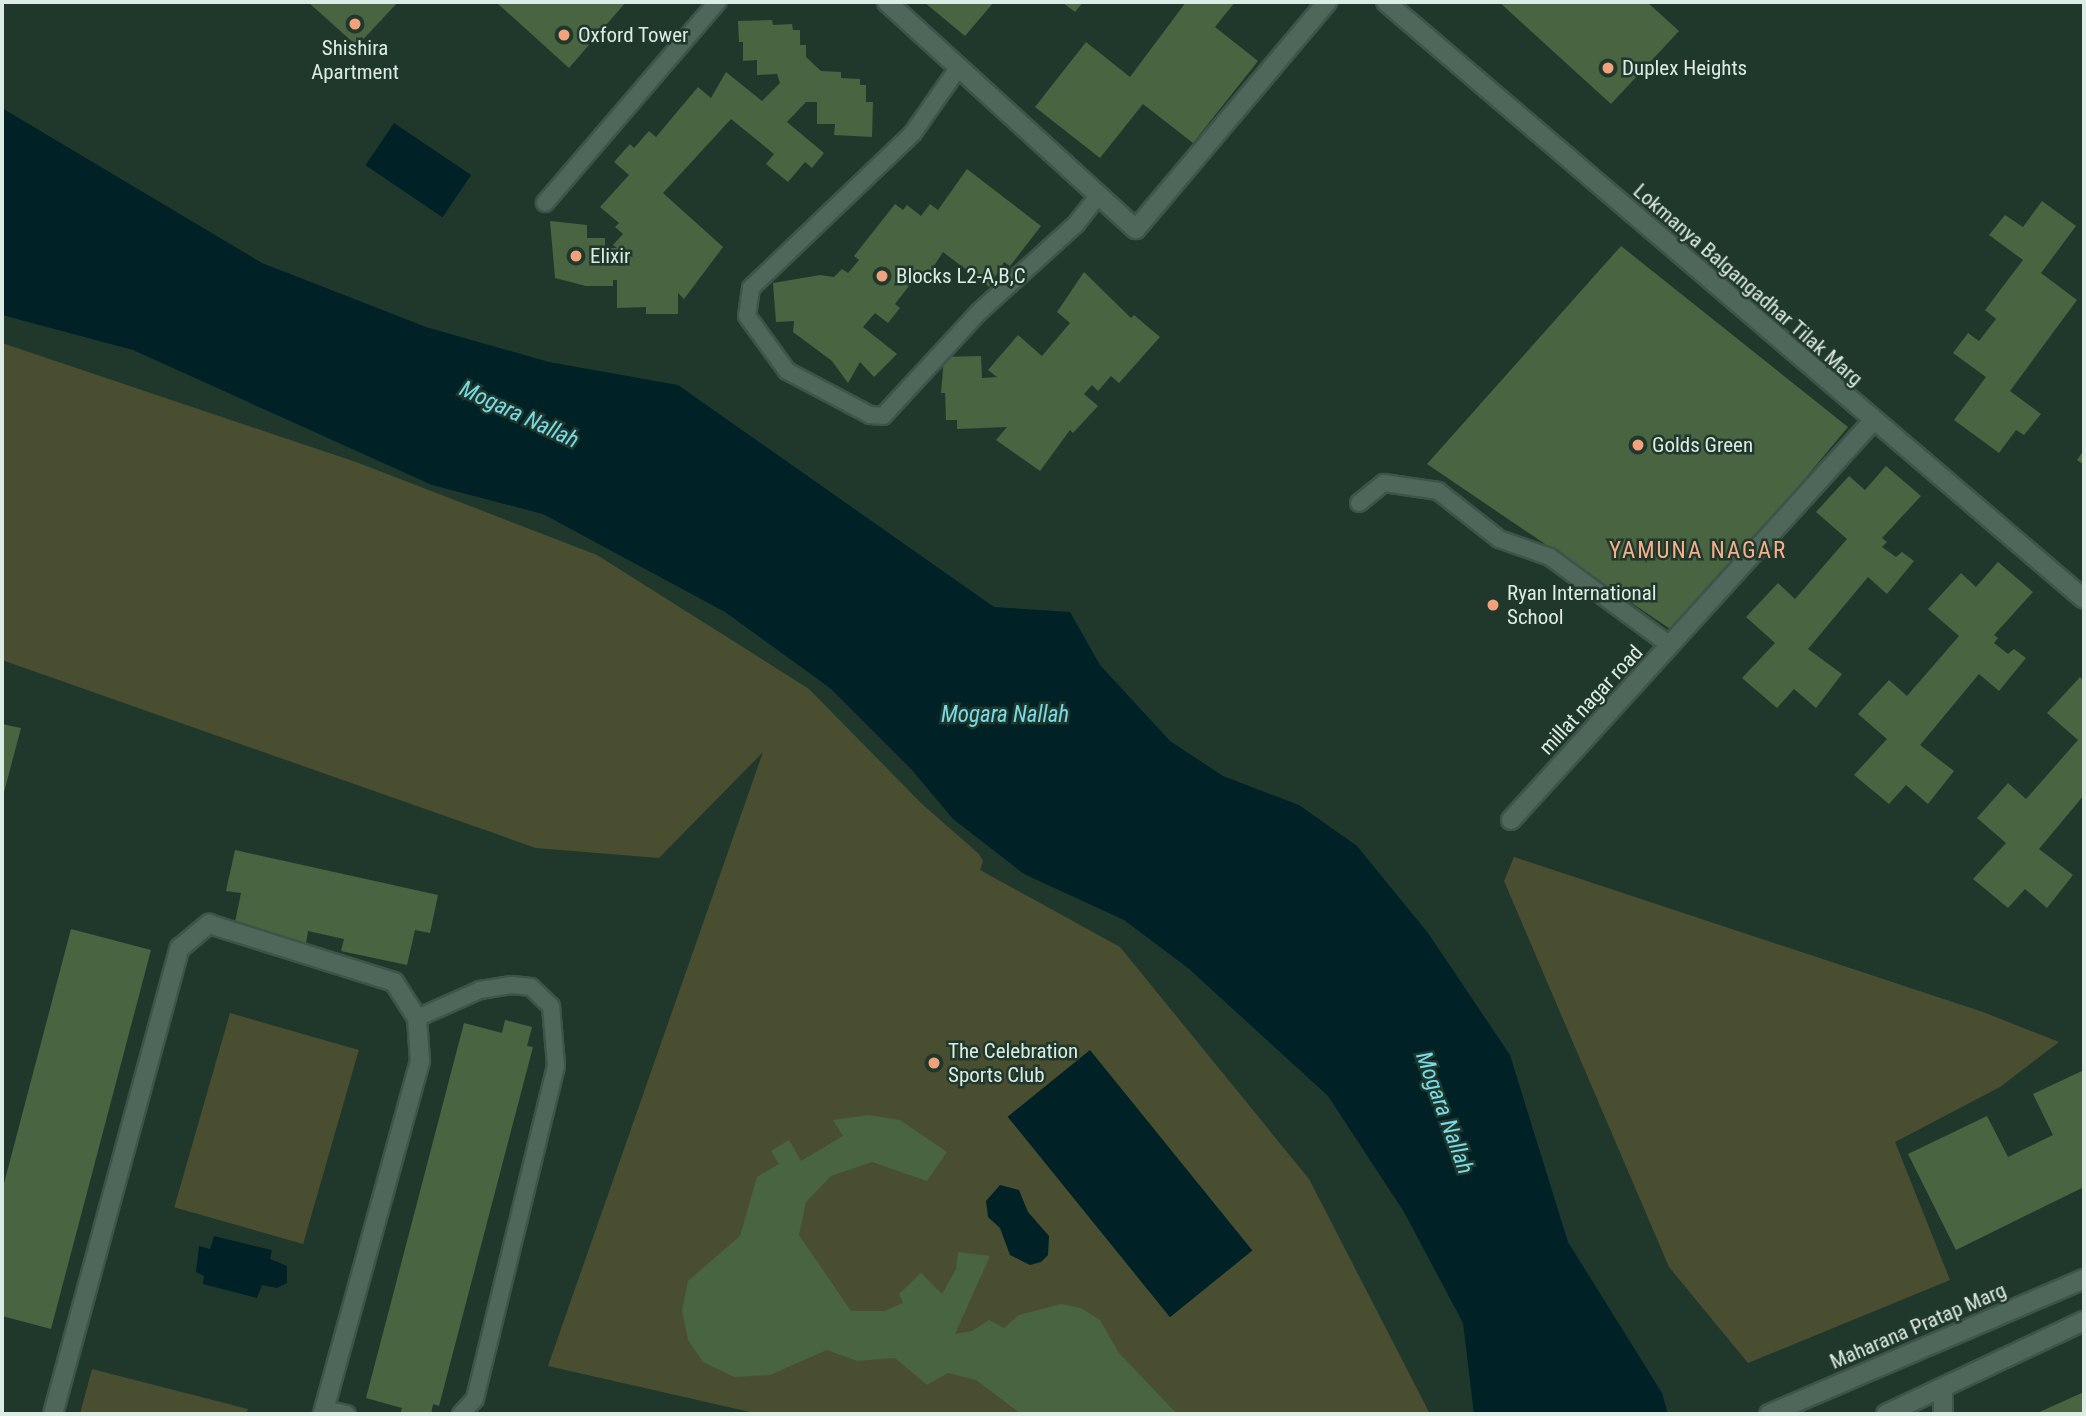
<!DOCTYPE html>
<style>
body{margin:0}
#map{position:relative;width:2086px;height:1416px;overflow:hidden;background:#20382c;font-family:"Roboto Condensed",sans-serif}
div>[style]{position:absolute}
.green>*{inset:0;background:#494e31;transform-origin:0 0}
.water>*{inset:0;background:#002125;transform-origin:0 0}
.building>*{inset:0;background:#486440}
.roads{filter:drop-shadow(2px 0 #3e544a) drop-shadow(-2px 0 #3e544a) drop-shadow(0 2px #3e544a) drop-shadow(0 -2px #3e544a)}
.service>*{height:16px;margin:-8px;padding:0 8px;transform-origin:8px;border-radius:8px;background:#4e675a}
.minor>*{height:18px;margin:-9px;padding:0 9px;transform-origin:9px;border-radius:9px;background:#4e675a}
.secondary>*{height:18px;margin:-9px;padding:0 9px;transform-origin:9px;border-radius:9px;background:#4e675a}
.dots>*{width:19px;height:19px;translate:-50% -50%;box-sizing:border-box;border:4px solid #20382c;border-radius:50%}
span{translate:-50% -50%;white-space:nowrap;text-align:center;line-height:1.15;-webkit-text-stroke:5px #20382c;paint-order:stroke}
.poi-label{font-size:21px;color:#dcebe3}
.left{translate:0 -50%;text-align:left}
.street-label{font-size:21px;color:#dcebe3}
.water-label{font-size:23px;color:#78dbe9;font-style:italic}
.neighbourhood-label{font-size:23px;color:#f8ae8a;letter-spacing:2px}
.frame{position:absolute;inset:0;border:4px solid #dcebe3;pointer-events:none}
</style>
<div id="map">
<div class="green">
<div style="clip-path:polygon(2px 343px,356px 462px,597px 555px,809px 689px,922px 804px,979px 854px,983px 861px,980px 870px,1120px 947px,1309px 1179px,1430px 1414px,759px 1414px,548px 1366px,763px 752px,659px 858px,536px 848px,2px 660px)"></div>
<div style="clip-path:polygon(1514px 857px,1983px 1012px,2059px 1042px,2000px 1087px,1895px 1142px,1950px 1280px,1748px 1363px,1669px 1267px,1504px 881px)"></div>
<div style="left:230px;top:1013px;width:134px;height:202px;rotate:16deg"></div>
<div style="clip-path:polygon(92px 1369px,248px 1409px,246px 1414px,80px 1414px)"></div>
</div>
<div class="water">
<div style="clip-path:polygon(2px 108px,262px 263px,426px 327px,549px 362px,678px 385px,994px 607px,1070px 612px,1100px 665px,1170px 741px,1223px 776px,1299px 805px,1357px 846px,1428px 933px,1510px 1055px,1568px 1242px,1662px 1393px,1668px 1414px,1474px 1414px,1463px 1323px,1404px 1212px,1328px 1096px,1188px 968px,1124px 920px,1024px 874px,953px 819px,912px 770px,830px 688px,725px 612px,543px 514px,432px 485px,133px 350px,2px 315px)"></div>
<div style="left:394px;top:123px;width:93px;height:51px;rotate:34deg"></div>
<div style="left:1090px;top:1050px;width:258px;height:106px;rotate:51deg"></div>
<div style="clip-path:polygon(1000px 1185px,1019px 1190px,1028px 1212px,1049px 1236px,1048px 1255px,1041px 1262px,1030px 1265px,1010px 1255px,1000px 1228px,988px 1217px,986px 1201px)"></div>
<div style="clip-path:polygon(214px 1236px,272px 1250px,270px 1259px,287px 1266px,287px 1283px,277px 1288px,262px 1285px,257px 1298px,203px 1284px,204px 1276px,196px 1272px,199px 1246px,210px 1249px)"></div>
</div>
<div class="building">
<div style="clip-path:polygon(308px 2px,398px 2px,357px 46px)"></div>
<div style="clip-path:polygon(496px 2px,626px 2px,569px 68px)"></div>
<div style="clip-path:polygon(924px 2px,994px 2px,965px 36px)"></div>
<div style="clip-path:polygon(1062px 2px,1083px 2px,1075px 12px)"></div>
<div style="clip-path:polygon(1186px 2px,1235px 2px,1215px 27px,1258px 61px,1193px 143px,1143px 104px,1100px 158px,1035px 107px,1086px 42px,1130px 77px)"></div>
<div style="clip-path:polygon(1499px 2px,1647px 2px,1679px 31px,1611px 104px)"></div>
<div style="clip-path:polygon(772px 20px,773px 25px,792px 24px,793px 30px,800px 30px,800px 45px,806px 45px,806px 57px,821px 71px,841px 72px,841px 78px,860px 79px,860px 85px,866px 85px,866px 102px,873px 102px,872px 137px,834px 135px,835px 124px,817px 124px,817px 102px,806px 102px,787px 122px,824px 153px,812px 168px,805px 162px,788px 182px,766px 164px,774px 154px,731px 119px,663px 193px,723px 247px,684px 299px,678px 293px,678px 314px,646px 314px,646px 307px,617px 308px,617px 280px,613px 280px,613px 286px,586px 286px,555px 278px,550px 221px,587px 225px,587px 238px,605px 238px,605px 248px,617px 248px,613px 245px,623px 234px,615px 227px,619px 223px,600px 207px,629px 175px,614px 162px,630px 144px,634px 148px,649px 131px,656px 137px,698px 87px,711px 98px,726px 72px,762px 101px,780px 83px,777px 74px,757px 75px,757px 60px,743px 61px,743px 42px,739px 42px,738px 21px)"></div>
<div style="clip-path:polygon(967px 169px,1041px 226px,1010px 266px,1004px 262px,989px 287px,943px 252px,923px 283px,916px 277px,895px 304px,900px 308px,888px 323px,875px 313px,863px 327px,897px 354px,874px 377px,860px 362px,848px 383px,832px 361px,793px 332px,794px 321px,776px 322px,773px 283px,820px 275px,834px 277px,842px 269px,848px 273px,859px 260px,854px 256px,895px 204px,903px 210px,907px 205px,921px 216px,930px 204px,938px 210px)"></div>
<div style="clip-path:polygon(2042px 201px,2076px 226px,2041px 273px,2077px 300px,2010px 391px,2041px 414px,2024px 435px,2016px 430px,1999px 453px,1954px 420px,1986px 377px,1953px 353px,1968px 333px,1979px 341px,1996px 319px,1985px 310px,2023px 260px,1989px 235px,2005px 215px,2023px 227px)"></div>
<div style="clip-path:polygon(1621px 246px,1848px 427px,1676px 633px,1427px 464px)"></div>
<div style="clip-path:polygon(1084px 272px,1131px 318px,1134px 315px,1160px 337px,1119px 383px,1111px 376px,1098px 391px,1092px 385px,1084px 394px,1098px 406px,1073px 433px,1070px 430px,1040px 471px,996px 440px,1007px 427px,957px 429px,957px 420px,946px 420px,945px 393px,941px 393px,944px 357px,981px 356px,982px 378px,997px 377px,988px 370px,1018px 335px,1042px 356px,1070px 323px,1057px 312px)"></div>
<div style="clip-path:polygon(2084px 450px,2084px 465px,2077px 460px)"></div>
<div style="clip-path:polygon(1886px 466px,1921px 496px,1882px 538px,1887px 542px,1882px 547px,1896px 557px,1902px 552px,1914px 561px,1887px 594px,1868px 577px,1808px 649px,1842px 674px,1816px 708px,1794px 689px,1777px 708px,1742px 678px,1775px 643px,1746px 617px,1778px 583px,1795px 599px,1847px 539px,1816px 512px,1849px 476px,1865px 490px)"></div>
<div style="clip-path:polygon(1998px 562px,2033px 592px,1994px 635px,1998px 638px,1994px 643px,2008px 654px,2014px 649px,2026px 658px,1999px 691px,1979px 674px,1920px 745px,1954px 771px,1928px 804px,1906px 785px,1889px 804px,1854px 775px,1887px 739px,1858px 714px,1889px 680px,1907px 696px,1959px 636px,1928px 609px,1961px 573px,1976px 587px)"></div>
<div style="clip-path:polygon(2080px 677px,2084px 681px,2084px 795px,2039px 849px,2073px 875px,2047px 908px,2025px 889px,2008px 908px,1973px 879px,2006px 843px,1977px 818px,2008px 783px,2026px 799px,2078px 740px,2047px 713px)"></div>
<div style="clip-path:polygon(2px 724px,21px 728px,3px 796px,2px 796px)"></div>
<div style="clip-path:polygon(235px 850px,438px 895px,430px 933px,415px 930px,407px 965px,341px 951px,344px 939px,308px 931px,306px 943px,234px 927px,241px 893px,226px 891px)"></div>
<div style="clip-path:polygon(71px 929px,151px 950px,51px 1329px,2px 1316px,2px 1191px)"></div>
<div style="clip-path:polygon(505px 1020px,532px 1027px,527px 1046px,533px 1047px,439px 1406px,433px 1404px,431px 1414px,400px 1414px,402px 1408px,366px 1398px,464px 1023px,502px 1033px)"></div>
<div style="clip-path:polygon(2084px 1070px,2084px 1187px,1956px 1250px,1908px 1154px,1987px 1116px,2008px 1157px,2053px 1135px,2033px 1094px)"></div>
<div style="clip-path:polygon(868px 1115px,900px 1120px,947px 1152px,927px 1181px,872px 1162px,831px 1176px,806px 1202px,799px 1235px,851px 1311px,884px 1311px,903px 1303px,899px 1294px,921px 1273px,942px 1294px,956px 1269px,958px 1252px,990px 1256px,955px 1334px,972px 1331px,989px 1320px,1004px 1328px,1019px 1315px,1061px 1304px,1081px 1308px,1100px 1320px,1119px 1353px,1177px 1414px,1021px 1414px,976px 1380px,948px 1373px,927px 1385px,895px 1358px,857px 1361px,827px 1350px,770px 1375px,734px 1377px,703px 1362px,688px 1340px,682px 1310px,688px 1281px,740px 1236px,757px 1177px,779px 1164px,771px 1151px,789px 1140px,801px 1161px,843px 1136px,833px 1120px)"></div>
<div style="clip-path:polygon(2084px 1392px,2084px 1414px,2035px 1414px)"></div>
</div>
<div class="roads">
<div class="service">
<div style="left:959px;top:67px;width:80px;rotate:124.9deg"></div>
<div style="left:913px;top:133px;width:224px;rotate:136.3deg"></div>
<div style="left:751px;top:288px;width:28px;rotate:98deg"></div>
<div style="left:747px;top:316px;width:68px;rotate:54deg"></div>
<div style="left:787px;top:371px;width:94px;rotate:27.9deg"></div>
<div style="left:870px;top:415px;width:13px;rotate:4deg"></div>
<div style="left:883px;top:416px;width:142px;rotate:-47.3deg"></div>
<div style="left:979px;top:312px;width:131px;rotate:-42.2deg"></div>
<div style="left:1076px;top:224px;width:37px;rotate:-52deg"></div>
<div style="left:545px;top:203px;width:265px;rotate:-49.4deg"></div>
<div style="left:1359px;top:503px;width:32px;rotate:-39deg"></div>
<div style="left:1384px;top:483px;width:55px;rotate:8.4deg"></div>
<div style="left:1438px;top:491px;width:78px;rotate:38.2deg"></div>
<div style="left:1499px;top:539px;width:54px;rotate:19.4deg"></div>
<div style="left:1550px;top:557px;width:149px;rotate:36.3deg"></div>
<div style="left:417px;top:1018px;width:69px;rotate:-24deg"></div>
<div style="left:480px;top:990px;width:32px;rotate:-9deg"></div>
<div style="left:512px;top:985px;width:19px;rotate:6deg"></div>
<div style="left:531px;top:987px;width:28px;rotate:44deg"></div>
<div style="left:551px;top:1006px;width:60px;rotate:85.2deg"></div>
<div style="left:556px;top:1066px;width:343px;rotate:103.7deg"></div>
<div style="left:475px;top:1399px;width:21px;rotate:133deg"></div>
<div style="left:325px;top:1409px;width:22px;rotate:13deg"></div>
</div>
<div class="minor">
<div style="left:887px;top:2px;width:337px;rotate:42.4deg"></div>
<div style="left:1136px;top:229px;width:297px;rotate:-49.9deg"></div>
<div style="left:1386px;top:2px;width:918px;rotate:40.54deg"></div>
<div style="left:1511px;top:820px;width:537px;rotate:-47.79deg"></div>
<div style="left:1943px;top:1388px;width:26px;rotate:90deg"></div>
<div style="left:53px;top:1414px;width:483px;rotate:-74.8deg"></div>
<div style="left:180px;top:948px;width:38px;rotate:-40deg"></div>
<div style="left:209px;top:924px;width:194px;rotate:17.4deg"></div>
<div style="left:394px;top:982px;width:43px;rotate:57.4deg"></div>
<div style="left:417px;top:1018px;width:43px;rotate:86deg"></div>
<div style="left:420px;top:1061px;width:366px;rotate:105.4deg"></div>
</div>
<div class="secondary">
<div style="left:1769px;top:1414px;width:343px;rotate:-23.2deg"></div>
<div style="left:1886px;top:1414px;width:219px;rotate:-25.2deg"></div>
</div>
</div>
<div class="dots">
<div style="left:355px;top:24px;background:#f1a27b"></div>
<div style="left:564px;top:35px;background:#f1a27b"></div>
<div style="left:1608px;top:68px;background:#f1a27b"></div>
<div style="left:576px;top:256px;background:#f1a27b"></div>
<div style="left:882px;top:276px;background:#f1a27b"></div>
<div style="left:1638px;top:445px;background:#f1a27b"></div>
<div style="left:1493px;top:605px;background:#f1a27b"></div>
<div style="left:934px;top:1063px;background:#f1a27b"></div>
</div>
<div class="poi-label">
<span class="left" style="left:578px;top:35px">Oxford Tower</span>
<span style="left:355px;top:60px">Shishira<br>Apartment</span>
<span class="left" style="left:1622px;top:68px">Duplex Heights</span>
<span class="left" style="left:590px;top:256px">Elixir</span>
<span class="left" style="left:896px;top:276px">Blocks L2-A,B,C</span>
<span class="left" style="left:1652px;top:445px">Golds Green</span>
<span class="left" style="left:1507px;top:605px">Ryan International<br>School</span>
<span class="left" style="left:948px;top:1063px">The Celebration<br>Sports Club</span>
</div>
<div class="street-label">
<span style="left:1748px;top:285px;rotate:41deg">Lokmanya Balgangadhar Tilak Marg</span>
<span style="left:1591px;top:700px;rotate:-47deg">millat nagar road</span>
<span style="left:1918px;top:1326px;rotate:-23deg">Maharana Pratap Marg</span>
</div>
<div class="water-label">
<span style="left:519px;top:415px;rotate:25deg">Mogara Nallah</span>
<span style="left:1005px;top:715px">Mogara Nallah</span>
<span style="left:1444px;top:1113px;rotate:70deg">Mogara Nallah</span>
</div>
<div class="neighbourhood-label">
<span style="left:1698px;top:551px">YAMUNA NAGAR</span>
</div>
<div class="frame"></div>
</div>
